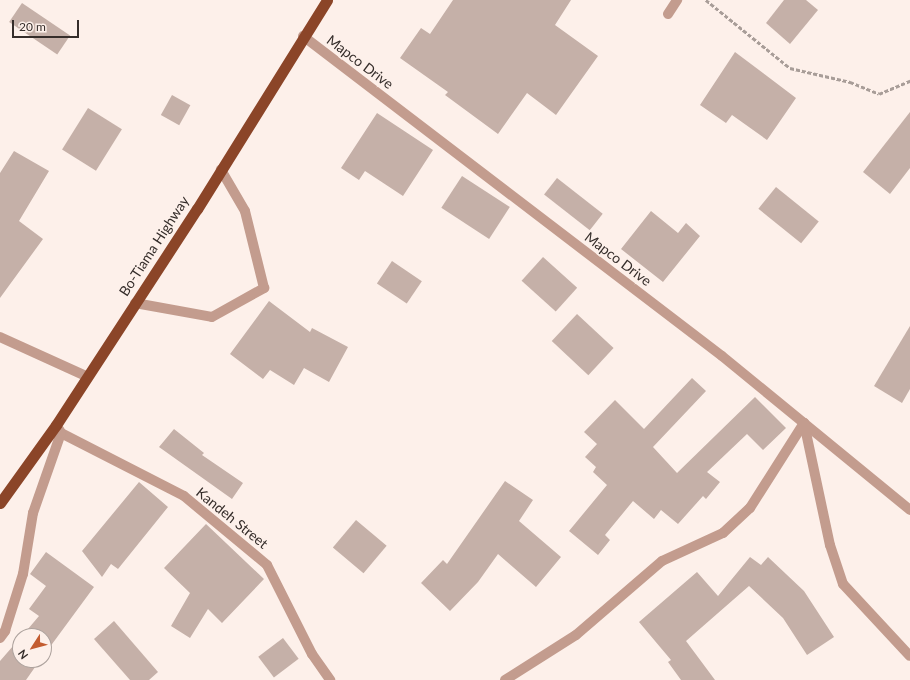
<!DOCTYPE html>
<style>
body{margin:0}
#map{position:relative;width:910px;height:680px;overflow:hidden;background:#fdf0ea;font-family:Lato,sans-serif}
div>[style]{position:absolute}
.building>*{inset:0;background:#c5b0a8;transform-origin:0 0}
.path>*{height:2.5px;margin-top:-1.25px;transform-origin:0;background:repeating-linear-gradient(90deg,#a89d98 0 4px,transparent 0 6px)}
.minor>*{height:10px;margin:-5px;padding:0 5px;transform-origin:5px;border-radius:5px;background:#c39c8e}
.trunk>*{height:11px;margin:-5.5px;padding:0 5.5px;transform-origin:5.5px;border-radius:5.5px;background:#8b4528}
span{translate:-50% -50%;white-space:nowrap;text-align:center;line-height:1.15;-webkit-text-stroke:3.5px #fdf0ea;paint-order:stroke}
.street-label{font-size:14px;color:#352d2a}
.north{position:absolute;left:12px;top:628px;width:40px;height:40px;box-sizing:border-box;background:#fdf0ea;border:1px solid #ada29d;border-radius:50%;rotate:234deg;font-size:11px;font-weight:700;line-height:16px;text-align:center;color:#352d2a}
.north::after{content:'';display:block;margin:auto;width:14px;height:18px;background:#c35c30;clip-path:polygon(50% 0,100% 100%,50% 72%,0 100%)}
.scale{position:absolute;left:12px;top:20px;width:67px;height:18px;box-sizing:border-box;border:2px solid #352d2a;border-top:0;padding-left:5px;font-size:12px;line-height:14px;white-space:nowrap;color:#352d2a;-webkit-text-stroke:3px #fdf0ea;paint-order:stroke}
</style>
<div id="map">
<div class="building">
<div style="clip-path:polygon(453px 0,571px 0,555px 25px,598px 56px,556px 115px,527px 93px,498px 134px,445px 95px,448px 92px,400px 58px,421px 28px,430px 34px)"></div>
<div style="clip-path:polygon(784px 0,806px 0,818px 10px,790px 44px,766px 23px)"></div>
<div style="left:22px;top:3px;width:58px;height:23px;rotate:34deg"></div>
<div style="clip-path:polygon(735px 52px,796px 98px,767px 140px,732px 115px,726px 123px,700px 105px)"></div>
<div style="left:172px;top:95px;width:21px;height:23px;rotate:29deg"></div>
<div style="left:88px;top:108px;width:40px;height:49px;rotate:32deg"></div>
<div style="clip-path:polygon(910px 112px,910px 168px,890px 194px,863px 172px)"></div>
<div style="clip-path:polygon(377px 113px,433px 150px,403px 196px,365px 171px,359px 180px,341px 168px)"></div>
<div style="clip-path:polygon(14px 151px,49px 171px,19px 221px,43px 239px,0 298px,0 173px)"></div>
<div style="left:462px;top:176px;width:57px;height:38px;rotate:33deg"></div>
<div style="left:557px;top:178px;width:58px;height:21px;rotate:38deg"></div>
<div style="left:776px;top:187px;width:55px;height:28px;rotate:39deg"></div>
<div style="clip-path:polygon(651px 211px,678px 233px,686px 223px,700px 236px,663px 282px,621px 249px)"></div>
<div style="left:543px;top:257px;width:46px;height:32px;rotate:42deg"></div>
<div style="left:392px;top:261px;width:36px;height:27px;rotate:34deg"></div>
<div style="clip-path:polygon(269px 301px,310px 332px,312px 328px,348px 347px,329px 382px,304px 368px,294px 385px,270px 370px,263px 379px,230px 354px)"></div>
<div style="left:577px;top:314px;width:50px;height:37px;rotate:43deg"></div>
<div style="clip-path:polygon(910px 326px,910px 389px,902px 403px,874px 386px)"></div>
<div style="clip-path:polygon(692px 378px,706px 391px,653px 447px,677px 473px,755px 397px,786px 428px,763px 450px,747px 434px,707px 472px,720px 482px,706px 499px,703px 496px,678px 524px,661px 510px,654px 519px,633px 501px,605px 535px,610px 540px,598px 555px,569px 531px,607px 485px,593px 472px,596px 467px,585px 457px,597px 444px,584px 432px,615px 400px,644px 429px)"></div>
<div style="clip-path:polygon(174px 429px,204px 453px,202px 455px,243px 483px,232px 499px,159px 447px)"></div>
<div style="clip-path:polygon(505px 481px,533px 500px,519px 521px,561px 557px,536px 587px,498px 554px,478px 582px,450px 611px,421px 583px,443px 560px,447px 564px)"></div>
<div style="clip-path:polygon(139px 482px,168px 507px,118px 569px,111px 564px,102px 577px,82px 551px)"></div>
<div style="left:356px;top:520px;width:40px;height:36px;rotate:40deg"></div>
<div style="clip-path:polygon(206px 524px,264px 579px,222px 623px,208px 609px,190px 638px,171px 626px,190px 593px,164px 568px)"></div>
<div style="clip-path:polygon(46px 552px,94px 587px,44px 655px,44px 636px,22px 636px,39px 616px,29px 609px,46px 586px,30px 574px)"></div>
<div style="clip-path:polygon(750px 557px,761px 565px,768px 557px,804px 591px,834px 637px,807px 655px,783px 618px,749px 586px,686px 641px,715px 680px,681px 680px,668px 662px,671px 660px,639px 622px,697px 572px,718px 596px)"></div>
<div style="clip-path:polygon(114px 621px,158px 672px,149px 680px,130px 680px,94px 639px)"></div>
<div style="clip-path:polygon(20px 638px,20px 660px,40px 660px,26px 680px,0 680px,0 661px)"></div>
<div style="left:283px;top:638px;width:26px;height:31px;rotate:53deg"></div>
</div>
<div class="path">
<div style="left:706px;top:0;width:108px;rotate:39deg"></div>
<div style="left:790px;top:68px;width:62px;rotate:13.1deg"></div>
<div style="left:850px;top:82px;width:31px;rotate:22deg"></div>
<div style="left:879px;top:94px;width:34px;rotate:-23deg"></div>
</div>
<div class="minor">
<div style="left:668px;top:14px;width:17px;rotate:-57deg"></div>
<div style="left:303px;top:36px;width:527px;rotate:37.37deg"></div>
<div style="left:722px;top:356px;width:243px;rotate:39.3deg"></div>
<div style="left:135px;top:303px;width:78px;rotate:10.3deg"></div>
<div style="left:212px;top:317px;width:60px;rotate:-29.1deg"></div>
<div style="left:264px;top:288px;width:79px;rotate:-103.9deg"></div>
<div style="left:245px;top:211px;width:48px;rotate:-120.3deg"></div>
<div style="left:0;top:337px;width:94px;rotate:24.4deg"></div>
<div style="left:61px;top:433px;width:138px;rotate:27.1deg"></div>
<div style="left:184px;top:496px;width:108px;rotate:39.7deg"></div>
<div style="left:267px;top:565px;width:100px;rotate:63.2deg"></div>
<div style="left:312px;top:654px;width:32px;rotate:55deg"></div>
<div style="left:0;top:638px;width:9px;rotate:-54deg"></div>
<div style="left:5px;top:631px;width:60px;rotate:-72.5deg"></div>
<div style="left:23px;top:574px;width:62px;rotate:-80.7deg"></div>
<div style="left:33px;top:513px;width:85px;rotate:-70.7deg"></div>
<div style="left:61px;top:433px;width:4px;rotate:-117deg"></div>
<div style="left:505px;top:680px;width:84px;rotate:-32.4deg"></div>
<div style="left:576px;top:635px;width:113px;rotate:-40.7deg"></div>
<div style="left:662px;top:561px;width:67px;rotate:-24.7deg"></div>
<div style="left:723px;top:533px;width:37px;rotate:-43deg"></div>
<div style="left:750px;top:508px;width:101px;rotate:-57.6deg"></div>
<div style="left:804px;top:423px;width:125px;rotate:78deg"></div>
<div style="left:830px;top:545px;width:41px;rotate:71.6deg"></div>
<div style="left:843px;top:584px;width:98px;rotate:47.1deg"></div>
</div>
<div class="trunk">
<div style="left:0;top:503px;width:96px;rotate:-54.3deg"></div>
<div style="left:56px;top:425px;width:258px;rotate:-56.9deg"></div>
<div style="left:197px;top:209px;width:246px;rotate:-58.1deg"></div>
</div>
<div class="street-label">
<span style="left:360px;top:62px;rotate:37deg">Mapco Drive</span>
<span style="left:154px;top:246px;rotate:-57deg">Bo-Tiama Highway</span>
<span style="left:618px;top:259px;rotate:37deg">Mapco Drive</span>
<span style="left:232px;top:518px;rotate:39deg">Kandeh Street</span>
</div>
<div class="north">N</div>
<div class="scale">20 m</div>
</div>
